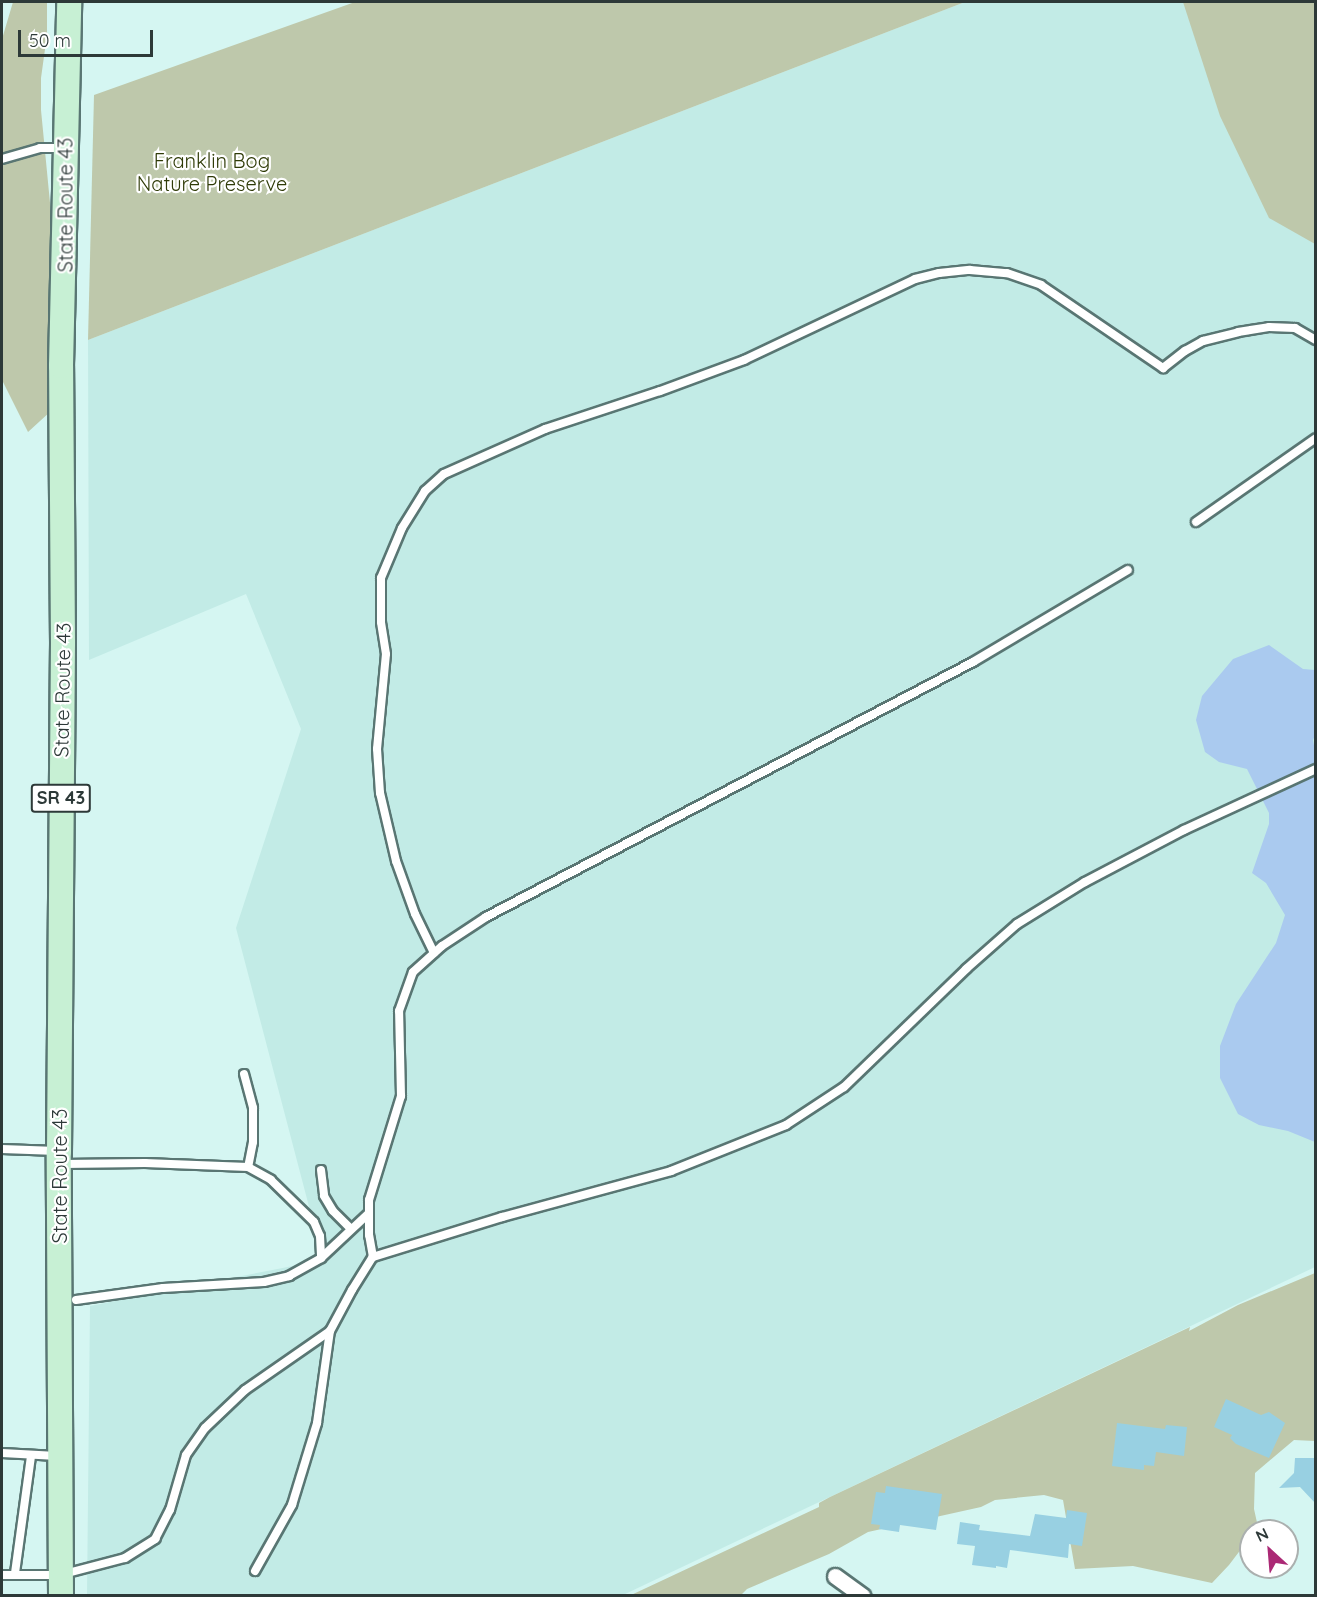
<!DOCTYPE html>
<style>
body{margin:0}
#map{position:relative;width:1317px;height:1597px;overflow:hidden;background:#d5f6f2;font-family:Quicksand,sans-serif}
div>[style]{position:absolute}
.built>*{inset:0;background:#c2ebe6}
.green>*{inset:0;background:#bec8ab}
.water>*{inset:0;background:#aacaef}
.building>*{inset:0;background:#98d0e2}
.roads{filter:drop-shadow(2px 0 #597673) drop-shadow(-2px 0 #597673) drop-shadow(0 2px #597673) drop-shadow(0 -2px #597673)}
.lane>*{height:8px;margin:-4px;padding:0 4px;transform-origin:4px;border-radius:4px;background:#fff}
.street>*{height:15px;margin:-7.5px;padding:0 7.5px;transform-origin:7.5px;border-radius:7.5px;background:#fff}
.primary>*{height:24px;margin:-12px;padding:0 12px;transform-origin:12px;border-radius:12px;background:#c7f0d4}
span{translate:-50% -50%;white-space:nowrap;text-align:center;line-height:1.15;-webkit-text-stroke:4.5px #fff;paint-order:stroke}
.shield-label span{padding:2px 4px;background:#fff;border:2px solid;border-radius:4px;-webkit-text-stroke-width:0}
.shield-label{font-size:18px;color:#2d3938;font-weight:700}
.park-label{font-size:20px;color:#2f3b07}
.street-label{font-size:20px;color:#2d3938}
.frame{position:absolute;inset:0;border:3px solid #2d3938;pointer-events:none}
.north{position:absolute;left:1239px;top:1519px;width:60px;height:60px;box-sizing:border-box;background:#fff;border:2px solid #abb0af;border-radius:50%;rotate:334deg;font-size:16px;font-weight:700;line-height:24px;text-align:center;color:#2d3938}
.north::after{content:'';display:block;margin:auto;width:21px;height:27px;background:#ab2975;clip-path:polygon(50% 0,100% 100%,50% 72%,0 100%)}
.scale{position:absolute;left:18px;top:30px;width:135px;height:27px;box-sizing:border-box;border:3px solid #2d3938;border-top:0;padding-left:8px;font-size:18px;line-height:21px;white-space:nowrap;color:#2d3938;-webkit-text-stroke:4px #fff;paint-order:stroke}
</style>
<div id="map">
<div class="built">
<div style="clip-path:polygon(965px 2px,1215px 2px,1315px 193px,1315px 1267px,623px 1595px,87px 1596px,90px 1306px,323px 1260px,236px 928px,301px 729px,246px 594px,89px 660px,88px 340px)"></div>
</div>
<div class="green">
<div style="clip-path:polygon(13px 2px,47px 2px,47px 35px,41px 78px,41px 110px,54px 244px,49px 363px,51px 411px,28px 432px,2px 380px,2px 39px)"></div>
<div style="clip-path:polygon(355px 2px,965px 2px,88px 340px,94px 95px)"></div>
<div style="clip-path:polygon(1183px 2px,1315px 2px,1315px 244px,1269px 218px,1220px 116px)"></div>
<div style="clip-path:polygon(1315px 1273px,1315px 1441px,1294px 1440px,1255px 1473px,1254px 1509px,1258px 1527px,1251px 1531px,1251px 1536px,1229px 1565px,1212px 1583px,1133px 1566px,1075px 1569px,1063px 1500px,1044px 1495px,995px 1500px,981px 1507px,868px 1532px,829px 1554px,747px 1589px,741px 1595px,629px 1596px,819px 1507px,819px 1503px,830px 1497px,1190px 1327px,1189px 1331px,1238px 1305px)"></div>
</div>
<div class="water">
<div style="clip-path:polygon(1269px 645px,1303px 669px,1315px 670px,1316px 733px,1313px 740px,1316px 757px,1315px 1142px,1288px 1131px,1259px 1125px,1238px 1114px,1220px 1078px,1220px 1046px,1236px 1004px,1276px 943px,1285px 915px,1266px 883px,1252px 873px,1269px 824px,1269px 813px,1247px 769px,1219px 762px,1205px 752px,1196px 720px,1202px 696px,1233px 659px)"></div>
</div>
<div class="building">
<div style="clip-path:polygon(1226px 1399px,1261px 1415px,1269px 1412px,1285px 1423px,1269px 1458px,1236px 1444px,1230px 1438px,1232px 1435px,1214px 1427px)"></div>
<div style="clip-path:polygon(1117px 1423px,1165px 1429px,1166px 1425px,1187px 1427px,1184px 1456px,1156px 1452px,1154px 1466px,1144px 1465px,1144px 1470px,1112px 1466px)"></div>
<div style="clip-path:polygon(1295px 1458px,1316px 1458px,1316px 1504px,1300px 1487px,1279px 1488px,1294px 1473px)"></div>
<div style="clip-path:polygon(886px 1486px,942px 1494px,936px 1530px,900px 1525px,899px 1532px,879px 1529px,880px 1525px,871px 1524px,876px 1492px,885px 1493px)"></div>
<div style="clip-path:polygon(1067px 1510px,1087px 1513px,1082px 1546px,1069px 1544px,1068px 1558px,1010px 1550px,1007px 1568px,996px 1566px,996px 1568px,972px 1565px,975px 1546px,957px 1544px,960px 1522px,980px 1525px,979px 1530px,1030px 1536px,1035px 1514px,1066px 1518px)"></div>
</div>
<div class="roads">
<div class="lane">
<div style="left:2px;top:159px;width:40px;rotate:-16deg"></div>
<div style="left:40px;top:148px;width:21px"></div>
<div style="left:1196px;top:522px;width:146px;rotate:-35deg"></div>
<div style="left:434px;top:953px;width:43px;rotate:-116deg"></div>
<div style="left:415px;top:914px;width:56px;rotate:-109.7deg"></div>
<div style="left:396px;top:861px;width:70px;rotate:-103.2deg"></div>
<div style="left:380px;top:793px;width:44px;rotate:-93.9deg"></div>
<div style="left:377px;top:749px;width:95px;rotate:-84.6deg"></div>
<div style="left:386px;top:654px;width:32px;rotate:-99deg"></div>
<div style="left:381px;top:622px;width:44px;rotate:-90deg"></div>
<div style="left:381px;top:578px;width:54px;rotate:-67.2deg"></div>
<div style="left:402px;top:528px;width:44px;rotate:-58.1deg"></div>
<div style="left:425px;top:491px;width:25px;rotate:-42deg"></div>
<div style="left:444px;top:474px;width:111px;rotate:-24deg"></div>
<div style="left:545px;top:429px;width:121px;rotate:-18.3deg"></div>
<div style="left:660px;top:391px;width:90px;rotate:-20.3deg"></div>
<div style="left:744px;top:360px;width:189px;rotate:-25.3deg"></div>
<div style="left:915px;top:279px;width:25px;rotate:-14deg"></div>
<div style="left:939px;top:273px;width:31px;rotate:-6deg"></div>
<div style="left:970px;top:270px;width:37px;rotate:5deg"></div>
<div style="left:1007px;top:273px;width:36px;rotate:19deg"></div>
<div style="left:1041px;top:285px;width:148px;rotate:34.2deg"></div>
<div style="left:1163px;top:368px;width:28px;rotate:-38deg"></div>
<div style="left:1185px;top:351px;width:21px;rotate:-29deg"></div>
<div style="left:1203px;top:341px;width:36px;rotate:-14deg"></div>
<div style="left:1238px;top:332px;width:31px;rotate:-9deg"></div>
<div style="left:1269px;top:327px;width:26px;rotate:2deg"></div>
<div style="left:1295px;top:328px;width:24px;rotate:30deg"></div>
<div style="left:244px;top:1074px;width:35px;rotate:75deg"></div>
<div style="left:253px;top:1108px;width:34px;rotate:90deg"></div>
<div style="left:253px;top:1142px;width:25px;rotate:101deg"></div>
<div style="left:2px;top:1149px;width:55px;rotate:2.1deg"></div>
<div style="left:63px;top:1164px;width:82px;rotate:-0.7deg"></div>
<div style="left:145px;top:1163px;width:103px;rotate:2.2deg"></div>
<div style="left:248px;top:1167px;width:26px;rotate:29deg"></div>
<div style="left:271px;top:1180px;width:60px;rotate:44.3deg"></div>
<div style="left:314px;top:1222px;width:15px;rotate:67deg"></div>
<div style="left:320px;top:1236px;width:22px;rotate:87deg"></div>
<div style="left:321px;top:1170px;width:26px;rotate:83deg"></div>
<div style="left:324px;top:1196px;width:17px;rotate:59deg"></div>
<div style="left:333px;top:1211px;width:25px;rotate:45deg"></div>
<div style="left:373px;top:1257px;width:22px;rotate:-100deg"></div>
<div style="left:369px;top:1235px;width:35px;rotate:-90deg"></div>
<div style="left:369px;top:1200px;width:109px;rotate:-72.9deg"></div>
<div style="left:401px;top:1096px;width:85px;rotate:-91.3deg"></div>
<div style="left:399px;top:1011px;width:41px;rotate:-70.3deg"></div>
<div style="left:413px;top:972px;width:39px;rotate:-42deg"></div>
<div style="left:442px;top:946px;width:53px;rotate:-33.4deg"></div>
<div style="left:486px;top:917px;width:550px;rotate:-27.64deg"></div>
<div style="left:973px;top:662px;width:180px;rotate:-30.7deg"></div>
<div style="left:76px;top:1300px;width:88px;rotate:-7.9deg"></div>
<div style="left:163px;top:1288px;width:101px;rotate:-3.4deg"></div>
<div style="left:264px;top:1282px;width:26px;rotate:-13deg"></div>
<div style="left:289px;top:1276px;width:37px;rotate:-29deg"></div>
<div style="left:321px;top:1258px;width:64px;rotate:-43.1deg"></div>
<div style="left:2px;top:1453px;width:55px;rotate:3.1deg"></div>
<div style="left:255px;top:1571px;width:76px;rotate:-60.7deg"></div>
<div style="left:292px;top:1505px;width:86px;rotate:-73deg"></div>
<div style="left:317px;top:1423px;width:93px;rotate:-82deg"></div>
<div style="left:330px;top:1331px;width:47px;rotate:-61.8deg"></div>
<div style="left:352px;top:1290px;width:39px;rotate:-58deg"></div>
<div style="left:373px;top:1257px;width:135px;rotate:-17.2deg"></div>
<div style="left:502px;top:1217px;width:175px;rotate:-15.2deg"></div>
<div style="left:671px;top:1171px;width:124px;rotate:-21.8deg"></div>
<div style="left:786px;top:1125px;width:69px;rotate:-33.2deg"></div>
<div style="left:844px;top:1087px;width:170px;rotate:-44deg"></div>
<div style="left:966px;top:969px;width:68px;rotate:-41.4deg"></div>
<div style="left:1017px;top:924px;width:80px;rotate:-31.7deg"></div>
<div style="left:1085px;top:882px;width:112px;rotate:-27.7deg"></div>
<div style="left:1184px;top:830px;width:145px;rotate:-24.8deg"></div>
<div style="left:15px;top:1573px;width:118px;rotate:-82.2deg"></div>
<div style="left:2px;top:1575px;width:58px"></div>
<div style="left:60px;top:1575px;width:67px;rotate:-14.7deg"></div>
<div style="left:125px;top:1558px;width:36px;rotate:-32deg"></div>
<div style="left:155px;top:1539px;width:33px;rotate:-63deg"></div>
<div style="left:170px;top:1510px;width:57px;rotate:-73.8deg"></div>
<div style="left:186px;top:1455px;width:33px;rotate:-55deg"></div>
<div style="left:205px;top:1428px;width:55px;rotate:-43.5deg"></div>
<div style="left:245px;top:1390px;width:103px;rotate:-34.8deg"></div>
</div>
<div class="street">
<div style="left:835px;top:1576px;width:34px;rotate:36deg"></div>
</div>
<div class="primary">
<div style="left:61px;top:1596px;width:444px;rotate:-90.3deg"></div>
<div style="left:59px;top:1152px;width:509px;rotate:-89.55deg"></div>
<div style="left:63px;top:643px;width:277px;rotate:-90.4deg"></div>
<div style="left:61px;top:366px;width:364px;rotate:-88.7deg"></div>
</div>
</div>
<div class="shield-label">
<span style="left:61px;top:798px">SR 43</span>
</div>
<div class="park-label">
<span style="left:212px;top:172px">Franklin Bog<br>Nature Preserve</span>
</div>
<div class="street-label">
<span style="left:65px;top:205px;rotate:-90deg">State Route 43</span>
<span style="left:62px;top:690px;rotate:-89deg">State Route 43</span>
<span style="left:59px;top:1176px;rotate:-90deg">State Route 43</span>
</div>
<div class="frame"></div>
<div class="north">N</div>
<div class="scale">50 m</div>
</div>
